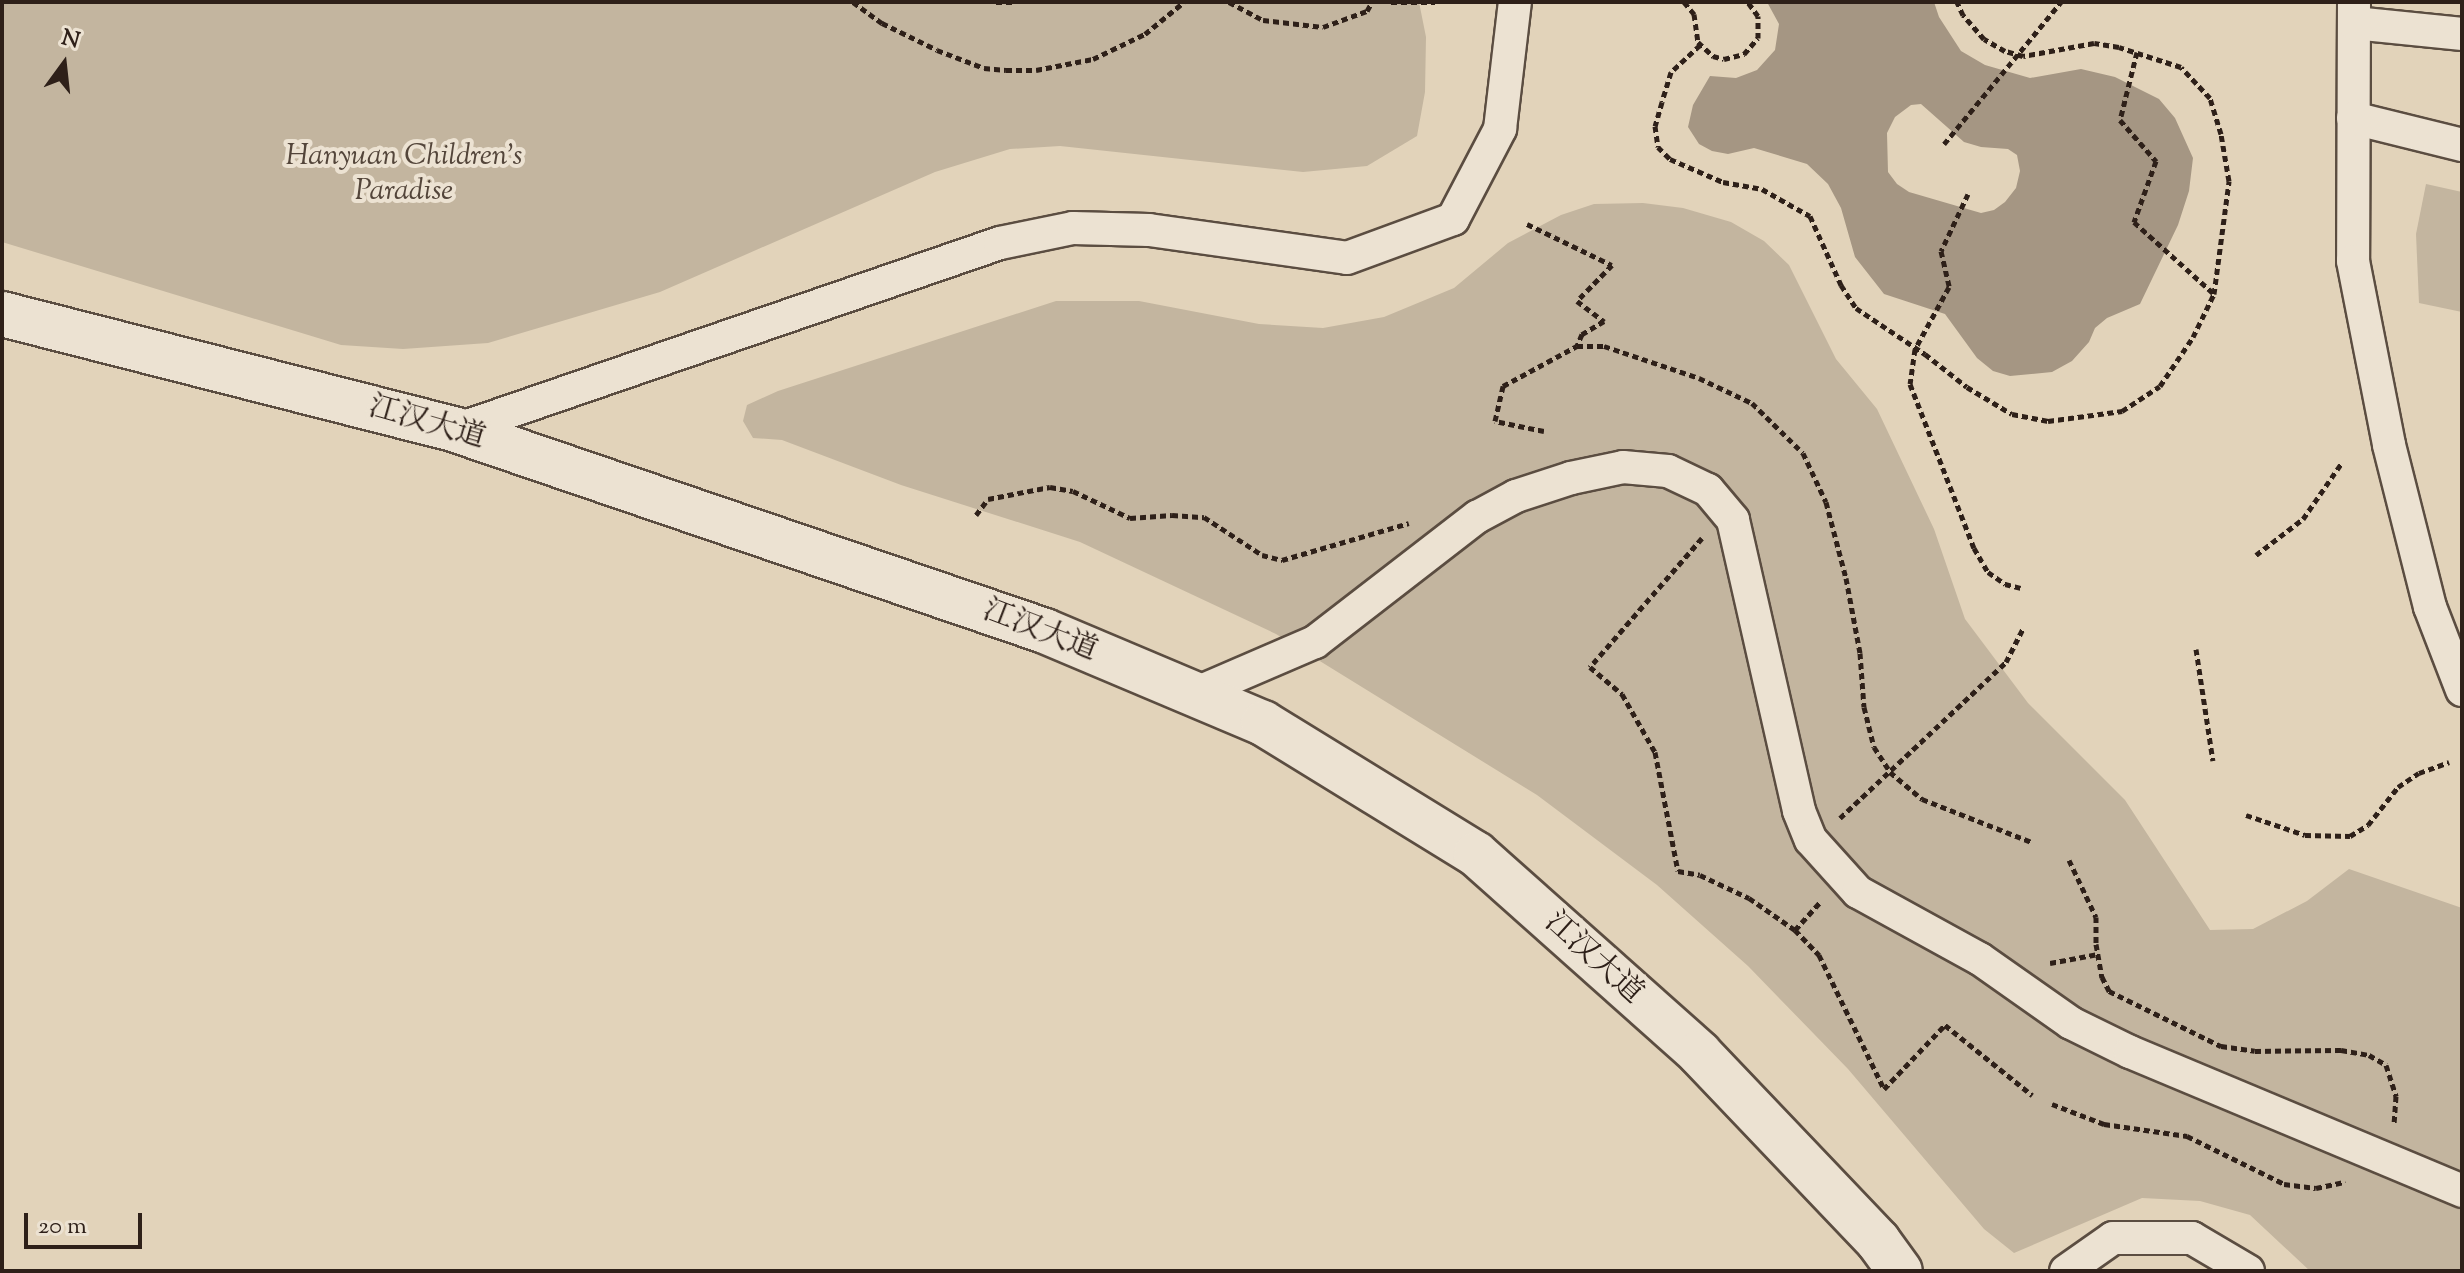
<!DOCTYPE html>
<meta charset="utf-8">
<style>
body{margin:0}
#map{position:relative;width:2464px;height:1273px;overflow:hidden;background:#e2d3ba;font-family:"Sorts Mill Goudy","Noto Serif SC",serif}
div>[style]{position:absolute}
.green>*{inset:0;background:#c3b59f}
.water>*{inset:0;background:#a59683}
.path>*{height:5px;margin-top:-2.5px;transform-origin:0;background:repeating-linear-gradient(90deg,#2e2019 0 6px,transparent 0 10px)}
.roads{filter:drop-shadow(2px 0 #5b4d41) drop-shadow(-2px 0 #5b4d41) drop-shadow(0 2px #5b4d41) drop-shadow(0 -2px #5b4d41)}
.minor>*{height:32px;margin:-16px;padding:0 16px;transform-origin:16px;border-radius:16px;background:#ece2d2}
.secondary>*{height:44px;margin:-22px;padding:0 22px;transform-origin:22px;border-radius:22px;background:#ece2d2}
span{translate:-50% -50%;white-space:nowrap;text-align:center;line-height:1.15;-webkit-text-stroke:8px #ece2d2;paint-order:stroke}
.park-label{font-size:30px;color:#53453a;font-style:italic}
.street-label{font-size:30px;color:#2e2019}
.frame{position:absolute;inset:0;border:4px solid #2e2019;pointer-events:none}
.north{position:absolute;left:24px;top:24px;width:80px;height:80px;-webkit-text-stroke:6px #ece2d2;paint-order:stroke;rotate:15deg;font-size:22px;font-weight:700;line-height:32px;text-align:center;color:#2e2019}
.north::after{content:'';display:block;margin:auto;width:28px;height:36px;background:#2e2019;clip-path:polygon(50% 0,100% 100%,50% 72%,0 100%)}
.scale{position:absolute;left:24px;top:1213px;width:118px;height:36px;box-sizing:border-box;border:4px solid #2e2019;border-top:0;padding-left:10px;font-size:24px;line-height:28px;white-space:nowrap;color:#2e2019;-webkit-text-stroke:6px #ece2d2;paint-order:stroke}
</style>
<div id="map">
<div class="green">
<div style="clip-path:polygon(2px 2px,1419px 2px,1426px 37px,1425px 92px,1417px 136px,1367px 166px,1303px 172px,1060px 146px,1010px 149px,935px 172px,660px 292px,488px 343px,403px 349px,341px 345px,2px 242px)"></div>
<div style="clip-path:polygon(2426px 184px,2462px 192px,2462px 312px,2419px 303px,2416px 234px)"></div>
<div style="clip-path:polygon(1643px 203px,1683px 208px,1731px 222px,1764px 241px,1789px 265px,1836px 359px,1877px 409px,1934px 529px,1965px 619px,2028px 703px,2125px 800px,2210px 930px,2253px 929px,2307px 901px,2349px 869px,2462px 908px,2462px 1271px,2310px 1271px,2250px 1215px,2200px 1201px,2142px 1198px,2014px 1253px,1984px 1229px,1848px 1069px,1748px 966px,1657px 885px,1537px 795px,1276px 634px,1080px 542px,901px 485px,782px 440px,753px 438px,743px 421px,747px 405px,778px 391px,1056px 301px,1139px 301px,1259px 324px,1323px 328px,1384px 317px,1454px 288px,1508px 243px,1561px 215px,1594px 204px)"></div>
</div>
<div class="water">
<div style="clip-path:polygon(evenodd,1767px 2px,1934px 2px,1939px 17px,1961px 51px,1985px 65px,2030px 78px,2081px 69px,2115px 77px,2159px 99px,2175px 118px,2193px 158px,2189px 191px,2178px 225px,2140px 304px,2107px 318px,2095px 328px,2089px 342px,2072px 361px,2052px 372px,2010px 376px,1993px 371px,1977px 358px,1945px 314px,1884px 294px,1855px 257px,1841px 208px,1828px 184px,1807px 164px,1754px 148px,1728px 154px,1712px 151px,1699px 144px,1688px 127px,1693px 105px,1710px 76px,1736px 78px,1757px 70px,1775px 50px,1779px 24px,1767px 2px,1921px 104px,1964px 142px,1981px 147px,2008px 149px,2017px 155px,2020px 171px,2016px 188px,2005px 202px,1994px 210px,1981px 213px,1909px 192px,1897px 184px,1888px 172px,1887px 133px,1895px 117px,1911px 105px,1921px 104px)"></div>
</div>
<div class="path">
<div style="left:853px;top:2px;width:36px;rotate:36deg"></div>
<div style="left:882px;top:23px;width:61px;rotate:26.1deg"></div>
<div style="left:937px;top:50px;width:50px;rotate:21deg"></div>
<div style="left:984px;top:68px;width:22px;rotate:5deg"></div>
<div style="left:1006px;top:70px;width:30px"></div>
<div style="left:1036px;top:70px;width:58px;rotate:-10.9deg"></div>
<div style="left:1093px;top:59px;width:58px;rotate:-25.7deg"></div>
<div style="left:1145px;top:34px;width:50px;rotate:-39.4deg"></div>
<div style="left:996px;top:2px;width:20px"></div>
<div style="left:1229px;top:2px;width:38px;rotate:28deg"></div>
<div style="left:1263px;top:20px;width:60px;rotate:6.7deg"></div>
<div style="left:1323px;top:27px;width:47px;rotate:-20deg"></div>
<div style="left:1367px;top:11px;width:10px;rotate:-61deg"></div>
<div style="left:1391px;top:2px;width:44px"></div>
<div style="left:1684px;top:2px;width:16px;rotate:50deg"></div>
<div style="left:1694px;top:14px;width:28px;rotate:82deg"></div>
<div style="left:1698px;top:42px;width:21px;rotate:43deg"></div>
<div style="left:1713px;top:56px;width:11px;rotate:15deg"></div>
<div style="left:1724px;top:59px;width:21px;rotate:-14deg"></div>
<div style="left:1744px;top:54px;width:21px;rotate:-49deg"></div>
<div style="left:1758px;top:38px;width:22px;rotate:-90deg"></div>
<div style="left:1758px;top:16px;width:17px;rotate:-126deg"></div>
<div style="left:1700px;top:45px;width:40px;rotate:137deg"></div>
<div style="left:1671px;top:72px;width:31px;rotate:107deg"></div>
<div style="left:1662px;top:102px;width:25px;rotate:106deg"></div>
<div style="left:1655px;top:126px;width:21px;rotate:82deg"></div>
<div style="left:1658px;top:147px;width:17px;rotate:45deg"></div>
<div style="left:1670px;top:159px;width:58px;rotate:23.5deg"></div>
<div style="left:1723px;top:182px;width:40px;rotate:10deg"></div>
<div style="left:1762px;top:189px;width:55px;rotate:29.4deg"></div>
<div style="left:1810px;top:216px;width:76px;rotate:65.8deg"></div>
<div style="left:1841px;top:285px;width:27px;rotate:57deg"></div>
<div style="left:1856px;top:308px;width:83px;rotate:33.7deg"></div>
<div style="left:1925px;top:354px;width:53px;rotate:38.2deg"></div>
<div style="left:1967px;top:387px;width:52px;rotate:31deg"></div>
<div style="left:2012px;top:414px;width:37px;rotate:11deg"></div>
<div style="left:2048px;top:421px;width:75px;rotate:-7.7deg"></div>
<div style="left:2122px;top:411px;width:45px;rotate:-33.3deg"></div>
<div style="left:2160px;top:386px;width:59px;rotate:-56deg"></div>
<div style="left:2193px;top:337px;width:48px;rotate:-64deg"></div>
<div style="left:2214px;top:294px;width:114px;rotate:-82.4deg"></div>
<div style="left:2229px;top:181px;width:48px;rotate:-99.7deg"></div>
<div style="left:2221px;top:134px;width:38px;rotate:-107deg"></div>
<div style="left:2210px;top:98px;width:42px;rotate:-133.1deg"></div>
<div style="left:2181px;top:67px;width:65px;rotate:-162.1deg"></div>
<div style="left:2119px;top:47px;width:25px;rotate:-171deg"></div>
<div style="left:2094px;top:43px;width:72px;rotate:169.6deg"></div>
<div style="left:2023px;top:56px;width:19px;rotate:-164deg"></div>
<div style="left:2005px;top:51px;width:24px;rotate:-150deg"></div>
<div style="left:1984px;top:39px;width:32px;rotate:-131deg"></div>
<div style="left:1963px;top:15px;width:14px;rotate:-115deg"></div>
<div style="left:2137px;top:52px;width:70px;rotate:104deg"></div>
<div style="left:2120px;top:120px;width:55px;rotate:48.7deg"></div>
<div style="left:2156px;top:161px;width:65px;rotate:109.8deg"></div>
<div style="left:2134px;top:222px;width:106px;rotate:41.9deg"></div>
<div style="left:1944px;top:144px;width:184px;rotate:-50.5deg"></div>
<div style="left:1968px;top:194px;width:63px;rotate:115.3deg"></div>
<div style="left:1941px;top:251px;width:37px;rotate:77deg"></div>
<div style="left:1949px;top:287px;width:71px;rotate:118.7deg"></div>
<div style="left:1915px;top:349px;width:35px;rotate:98deg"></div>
<div style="left:1910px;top:384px;width:176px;rotate:68.7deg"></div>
<div style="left:1974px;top:548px;width:28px;rotate:60deg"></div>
<div style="left:1988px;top:572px;width:21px;rotate:35deg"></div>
<div style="left:2005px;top:584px;width:16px;rotate:14deg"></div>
<div style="left:1527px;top:224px;width:94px;rotate:25.8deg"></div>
<div style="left:1612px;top:265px;width:50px;rotate:134.2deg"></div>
<div style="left:1577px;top:301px;width:34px;rotate:37deg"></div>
<div style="left:1604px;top:321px;width:26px;rotate:149deg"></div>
<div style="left:1582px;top:334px;width:13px;rotate:113deg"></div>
<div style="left:1544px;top:431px;width:50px;rotate:-168.5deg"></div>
<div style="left:1495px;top:421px;width:36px;rotate:-77deg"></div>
<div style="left:1503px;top:386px;width:84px;rotate:-28.4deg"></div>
<div style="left:1577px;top:346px;width:27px"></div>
<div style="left:1604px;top:346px;width:100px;rotate:18.6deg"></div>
<div style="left:1699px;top:378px;width:59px;rotate:25.3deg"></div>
<div style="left:1752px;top:403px;width:71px;rotate:44.4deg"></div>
<div style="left:1803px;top:453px;width:54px;rotate:64.9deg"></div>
<div style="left:1826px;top:502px;width:79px;rotate:75.3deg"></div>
<div style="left:1846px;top:578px;width:76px;rotate:79.4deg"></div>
<div style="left:1860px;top:653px;width:54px;rotate:85.8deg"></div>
<div style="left:1864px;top:707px;width:41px;rotate:76deg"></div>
<div style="left:1874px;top:747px;width:30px;rotate:57deg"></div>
<div style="left:1890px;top:772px;width:42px;rotate:40.2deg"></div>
<div style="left:1922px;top:799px;width:118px;rotate:21.4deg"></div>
<div style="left:976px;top:515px;width:20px;rotate:-53deg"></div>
<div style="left:988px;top:499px;width:63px;rotate:-11deg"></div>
<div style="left:1050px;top:487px;width:23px;rotate:10deg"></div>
<div style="left:1073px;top:491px;width:63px;rotate:25.3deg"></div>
<div style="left:1130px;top:518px;width:42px;rotate:-4.1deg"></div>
<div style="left:1172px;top:515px;width:32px;rotate:4deg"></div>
<div style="left:1204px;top:517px;width:69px;rotate:33.2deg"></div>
<div style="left:1262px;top:555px;width:21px;rotate:14deg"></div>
<div style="left:1282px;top:560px;width:132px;rotate:-16.2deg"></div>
<div style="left:1702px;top:538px;width:171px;rotate:131deg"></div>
<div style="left:1590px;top:667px;width:42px;rotate:40.2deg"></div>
<div style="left:1622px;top:694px;width:67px;rotate:60.4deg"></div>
<div style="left:1655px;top:752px;width:121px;rotate:79.1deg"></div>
<div style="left:1678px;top:871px;width:22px;rotate:10deg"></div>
<div style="left:1700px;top:875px;width:54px;rotate:25.1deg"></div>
<div style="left:1749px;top:898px;width:56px;rotate:34.8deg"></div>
<div style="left:1795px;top:930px;width:35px;rotate:46deg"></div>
<div style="left:1819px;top:955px;width:149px;rotate:64.1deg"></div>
<div style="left:1884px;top:1089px;width:88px;rotate:-46.4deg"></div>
<div style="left:1945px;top:1025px;width:112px;rotate:38.8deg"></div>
<div style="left:2256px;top:555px;width:59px;rotate:-37.5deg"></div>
<div style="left:2303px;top:519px;width:67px;rotate:-55.4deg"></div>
<div style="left:2196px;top:649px;width:113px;rotate:81.4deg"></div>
<div style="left:2246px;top:815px;width:62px;rotate:18.7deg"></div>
<div style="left:2305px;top:835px;width:45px;rotate:1.3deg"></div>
<div style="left:2350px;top:836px;width:21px;rotate:-31deg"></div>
<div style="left:2368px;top:825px;width:48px;rotate:-51.7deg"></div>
<div style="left:2398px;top:787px;width:25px;rotate:-34deg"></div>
<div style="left:2419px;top:773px;width:32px;rotate:-20deg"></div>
<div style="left:1840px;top:818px;width:228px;rotate:-43.2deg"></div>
<div style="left:2006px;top:662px;width:39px;rotate:-63deg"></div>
<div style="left:2069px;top:860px;width:63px;rotate:64.7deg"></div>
<div style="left:2096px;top:917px;width:27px;rotate:90deg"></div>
<div style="left:2096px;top:944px;width:34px;rotate:80deg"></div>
<div style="left:2102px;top:977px;width:16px;rotate:63deg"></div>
<div style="left:2109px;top:991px;width:125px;rotate:26.2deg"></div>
<div style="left:2221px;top:1046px;width:34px;rotate:8deg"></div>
<div style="left:2255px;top:1051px;width:86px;rotate:-0.7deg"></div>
<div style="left:2341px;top:1050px;width:28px;rotate:10deg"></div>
<div style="left:2369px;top:1055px;width:20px;rotate:30deg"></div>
<div style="left:2386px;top:1065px;width:33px;rotate:72deg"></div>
<div style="left:2396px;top:1096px;width:29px;rotate:94deg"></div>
<div style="left:1795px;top:930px;width:39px;rotate:-48deg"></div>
<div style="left:2050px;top:963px;width:49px;rotate:-10.6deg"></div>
<div style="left:2052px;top:1104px;width:56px;rotate:21deg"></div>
<div style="left:2104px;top:1124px;width:84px;rotate:8.2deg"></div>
<div style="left:2187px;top:1136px;width:108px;rotate:26.3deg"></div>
<div style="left:2284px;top:1184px;width:32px;rotate:7deg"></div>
<div style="left:2316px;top:1188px;width:30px;rotate:-12deg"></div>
</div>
<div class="roads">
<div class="minor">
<div style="left:2354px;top:2px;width:259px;rotate:90.2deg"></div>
<div style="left:2353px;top:261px;width:187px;rotate:78.9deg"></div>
<div style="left:2389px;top:445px;width:167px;rotate:75.8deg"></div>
<div style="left:2430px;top:607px;width:89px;rotate:68.9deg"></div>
<div style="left:2354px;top:23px;width:109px;rotate:5.8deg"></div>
<div style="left:2353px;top:118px;width:112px;rotate:13.9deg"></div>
<div style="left:456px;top:430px;width:575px;rotate:-18.97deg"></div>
<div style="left:1000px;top:243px;width:75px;rotate:-11.6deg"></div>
<div style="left:1073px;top:228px;width:76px;rotate:1.5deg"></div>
<div style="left:1149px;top:230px;width:200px;rotate:8deg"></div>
<div style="left:1347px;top:258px;width:113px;rotate:-20.2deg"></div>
<div style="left:1453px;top:219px;width:102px;rotate:-62.4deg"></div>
<div style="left:1500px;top:129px;width:128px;rotate:-83.3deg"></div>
<div style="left:1194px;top:694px;width:132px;rotate:-23.3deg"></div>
<div style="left:1315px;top:642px;width:205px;rotate:-37.7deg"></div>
<div style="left:1477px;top:517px;width:44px;rotate:-28.3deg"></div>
<div style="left:1516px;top:496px;width:58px;rotate:-18.1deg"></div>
<div style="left:1571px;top:478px;width:53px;rotate:-11.9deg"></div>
<div style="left:1623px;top:467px;width:45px;rotate:5.1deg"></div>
<div style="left:1668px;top:471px;width:44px;rotate:25.4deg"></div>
<div style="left:1708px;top:490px;width:39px;rotate:50deg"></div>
<div style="left:1733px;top:520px;width:298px;rotate:77.2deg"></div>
<div style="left:1799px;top:811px;width:31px;rotate:68deg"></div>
<div style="left:1811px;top:840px;width:70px;rotate:47.9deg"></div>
<div style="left:1858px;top:892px;width:139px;rotate:28.8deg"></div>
<div style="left:1980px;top:959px;width:111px;rotate:35.1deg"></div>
<div style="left:2071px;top:1023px;width:66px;rotate:26.2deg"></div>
<div style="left:2130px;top:1052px;width:360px;rotate:22.7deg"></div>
<div style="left:2066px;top:1271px;width:57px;rotate:-35.1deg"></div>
<div style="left:2113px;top:1238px;width:79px"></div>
<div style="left:2192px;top:1238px;width:65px;rotate:30.5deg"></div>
</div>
<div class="secondary">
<div style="left:2px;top:314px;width:469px;rotate:14.3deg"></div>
<div style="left:456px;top:430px;width:622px;rotate:18.84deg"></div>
<div style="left:1045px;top:631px;width:237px;rotate:22.9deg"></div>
<div style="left:1263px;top:723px;width:250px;rotate:31.6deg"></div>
<div style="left:1476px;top:854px;width:299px;rotate:41.7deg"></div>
<div style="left:1699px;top:1053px;width:260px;rotate:46.4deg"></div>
<div style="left:1878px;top:1241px;width:37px;rotate:54deg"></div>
</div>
</div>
<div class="park-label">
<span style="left:404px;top:174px">Hanyuan Children's<br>Paradise</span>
</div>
<div class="street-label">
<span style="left:427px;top:424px;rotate:16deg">江汉大道</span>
<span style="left:1040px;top:632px;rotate:21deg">江汉大道</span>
<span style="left:1593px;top:959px;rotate:42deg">江汉大道</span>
</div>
<div class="frame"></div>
<div class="north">N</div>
<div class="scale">20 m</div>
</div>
